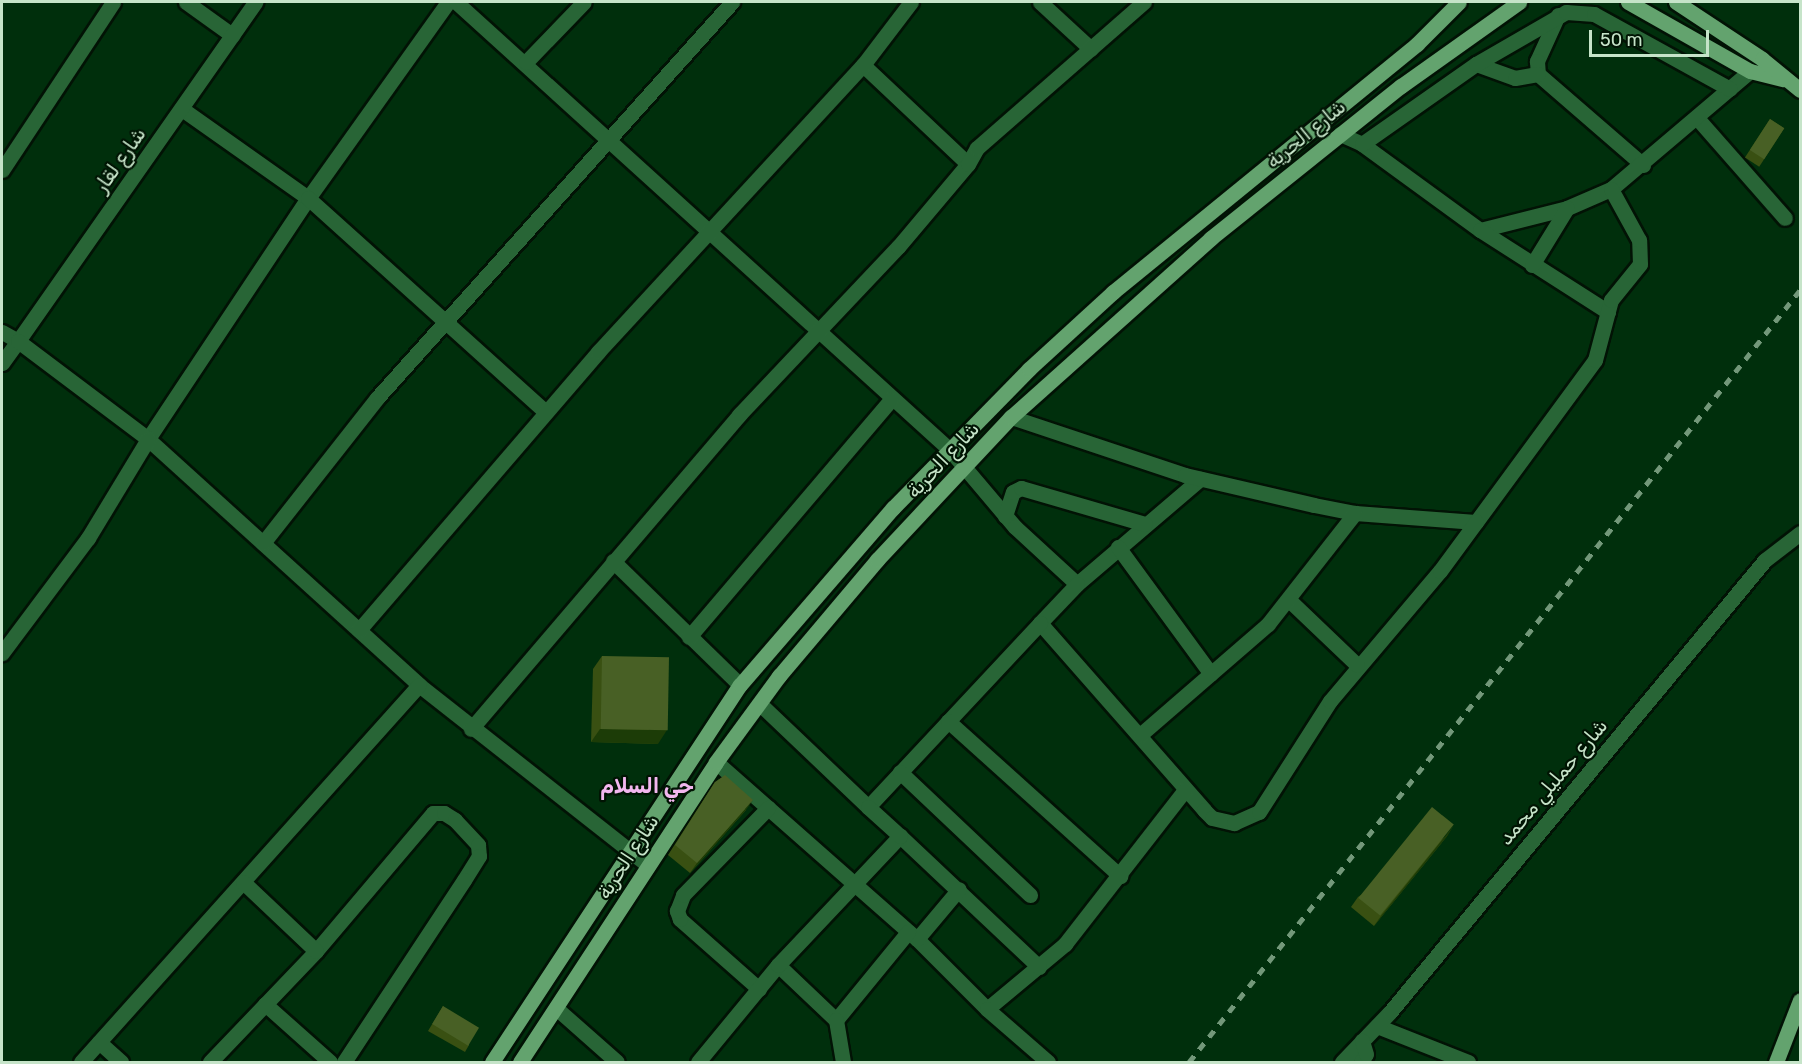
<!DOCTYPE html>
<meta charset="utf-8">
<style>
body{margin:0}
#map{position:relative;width:1802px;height:1064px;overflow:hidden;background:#002f0c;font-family:Rubik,"Noto Naskh Arabic",sans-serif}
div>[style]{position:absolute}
.roads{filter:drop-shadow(2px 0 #021305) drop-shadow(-2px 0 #021305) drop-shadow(0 2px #021305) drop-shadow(0 -2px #021305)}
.minor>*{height:15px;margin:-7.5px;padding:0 7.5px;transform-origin:7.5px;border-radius:7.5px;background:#286536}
.major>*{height:15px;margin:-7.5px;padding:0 7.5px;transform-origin:7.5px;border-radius:7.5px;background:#63a36e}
.rail>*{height:4.5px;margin-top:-2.25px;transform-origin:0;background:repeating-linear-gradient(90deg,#73987a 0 8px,transparent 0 16px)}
.wall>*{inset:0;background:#395012;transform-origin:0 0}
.shaded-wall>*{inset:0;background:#1c3c07}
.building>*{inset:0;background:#486025;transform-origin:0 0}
span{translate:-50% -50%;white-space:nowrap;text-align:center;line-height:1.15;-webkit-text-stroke:4.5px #001403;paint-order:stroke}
.street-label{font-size:20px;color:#c6e4c9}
.neighbourhood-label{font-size:21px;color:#f2b7ef;font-weight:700}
.frame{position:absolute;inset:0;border:3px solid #c6e4c9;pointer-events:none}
.scale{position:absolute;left:1589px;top:30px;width:120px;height:27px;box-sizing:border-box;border:3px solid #c6e4c9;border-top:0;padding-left:8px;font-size:18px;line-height:21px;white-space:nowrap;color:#c6e4c9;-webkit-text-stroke:4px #001403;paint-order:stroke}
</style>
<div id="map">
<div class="roads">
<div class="minor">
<div style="left:186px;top:2px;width:57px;rotate:35.7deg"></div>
<div style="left:448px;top:2px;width:241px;rotate:125.5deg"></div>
<div style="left:308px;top:198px;width:289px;rotate:123.6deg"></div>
<div style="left:148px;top:439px;width:366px;rotate:42.2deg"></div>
<div style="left:419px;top:685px;width:291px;rotate:38.2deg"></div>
<div style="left:456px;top:2px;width:665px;rotate:42.2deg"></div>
<div style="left:949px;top:449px;width:102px;rotate:49.8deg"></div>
<div style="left:1015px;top:527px;width:84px;rotate:42.6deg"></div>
<div style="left:1077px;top:584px;width:162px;rotate:-40.5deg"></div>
<div style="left:1040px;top:2px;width:69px;rotate:42.7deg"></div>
<div style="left:1558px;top:15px;width:51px;rotate:114.5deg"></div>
<div style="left:1537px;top:61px;width:13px;rotate:86deg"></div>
<div style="left:1538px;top:74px;width:139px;rotate:40.9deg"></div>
<div style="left:526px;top:62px;width:83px;rotate:-46deg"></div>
<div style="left:1476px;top:64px;width:41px;rotate:19.7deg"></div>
<div style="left:1515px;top:78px;width:23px;rotate:-10deg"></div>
<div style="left:863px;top:65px;width:144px;rotate:43.3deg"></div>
<div style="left:182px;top:109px;width:154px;rotate:35.2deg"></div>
<div style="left:308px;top:198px;width:320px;rotate:42deg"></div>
<div style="left:1697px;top:118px;width:133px;rotate:48.7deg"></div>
<div style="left:1340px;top:134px;width:24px;rotate:24deg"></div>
<div style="left:1362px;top:144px;width:146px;rotate:36.1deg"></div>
<div style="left:1480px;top:230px;width:90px;rotate:-14.2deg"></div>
<div style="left:1567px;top:208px;width:48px;rotate:-23.4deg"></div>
<div style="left:1611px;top:189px;width:182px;rotate:-40.3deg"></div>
<div style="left:1362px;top:144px;width:139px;rotate:-35.1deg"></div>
<div style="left:1476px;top:64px;width:104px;rotate:-30deg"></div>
<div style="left:1566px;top:12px;width:28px;rotate:4deg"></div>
<div style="left:1594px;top:14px;width:155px;rotate:28.9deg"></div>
<div style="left:2px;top:170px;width:201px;rotate:-56.5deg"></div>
<div style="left:1480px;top:230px;width:152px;rotate:32.6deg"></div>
<div style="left:1532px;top:265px;width:67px;rotate:-58.4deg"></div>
<div style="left:2px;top:332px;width:18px;rotate:29deg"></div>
<div style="left:18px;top:341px;width:414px;rotate:-55deg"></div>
<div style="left:2px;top:363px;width:27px;rotate:-54deg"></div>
<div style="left:18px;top:341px;width:163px;rotate:37deg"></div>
<div style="left:148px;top:439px;width:116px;rotate:121.2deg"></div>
<div style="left:88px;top:538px;width:144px;rotate:126.8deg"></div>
<div style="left:1011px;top:417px;width:183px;rotate:18.4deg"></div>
<div style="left:1185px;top:475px;width:132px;rotate:13.1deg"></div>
<div style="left:1314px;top:505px;width:42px;rotate:11deg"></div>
<div style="left:1355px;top:513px;width:121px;rotate:4.3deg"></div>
<div style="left:1476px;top:522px;width:201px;rotate:-53.7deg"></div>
<div style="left:1595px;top:360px;width:62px;rotate:-75.1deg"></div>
<div style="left:1611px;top:300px;width:46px;rotate:-51.1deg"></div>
<div style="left:1640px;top:264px;width:24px;rotate:-92deg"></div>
<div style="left:1639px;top:240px;width:58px;rotate:-118.8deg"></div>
<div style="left:1005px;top:516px;width:25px;rotate:-72deg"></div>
<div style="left:1013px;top:492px;width:9px;rotate:-27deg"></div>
<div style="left:1021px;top:488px;width:129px;rotate:16.2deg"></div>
<div style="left:263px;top:543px;width:184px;rotate:-51.8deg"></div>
<div style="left:377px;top:398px;width:532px;rotate:-48.12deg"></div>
<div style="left:1118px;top:547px;width:157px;rotate:53.8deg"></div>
<div style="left:613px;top:561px;width:177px;rotate:44.3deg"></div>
<div style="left:1077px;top:584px;width:54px;rotate:133.5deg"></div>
<div style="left:1040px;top:623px;width:249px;rotate:48.7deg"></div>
<div style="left:1204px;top:810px;width:11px;rotate:45deg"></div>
<div style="left:1212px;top:818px;width:23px;rotate:13deg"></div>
<div style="left:1234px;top:823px;width:27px;rotate:-24deg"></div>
<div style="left:1259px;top:812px;width:132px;rotate:-57.4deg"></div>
<div style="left:1330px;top:701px;width:170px;rotate:-49.8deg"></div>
<div style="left:1440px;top:571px;width:61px;rotate:-53.7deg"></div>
<div style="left:1289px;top:600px;width:94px;rotate:43.7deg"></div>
<div style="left:359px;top:630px;width:367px;rotate:-49.3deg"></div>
<div style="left:598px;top:352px;width:391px;rotate:-47.3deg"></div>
<div style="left:863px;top:65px;width:79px;rotate:-52.7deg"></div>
<div style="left:689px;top:637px;width:311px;rotate:-49.6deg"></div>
<div style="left:760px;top:704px;width:149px;rotate:43.6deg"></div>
<div style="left:868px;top:807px;width:252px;rotate:-46.9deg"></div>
<div style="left:948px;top:721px;width:232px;rotate:42deg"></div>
<div style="left:471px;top:729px;width:413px;rotate:-49.5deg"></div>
<div style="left:739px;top:415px;width:231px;rotate:-46.6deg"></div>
<div style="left:898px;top:247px;width:109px;rotate:-49.9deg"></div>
<div style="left:968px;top:164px;width:18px;rotate:-61deg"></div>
<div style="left:977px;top:148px;width:222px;rotate:-41.2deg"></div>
<div style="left:1140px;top:735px;width:169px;rotate:-40.9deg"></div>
<div style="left:1268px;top:624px;width:141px;rotate:-51.9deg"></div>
<div style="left:716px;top:762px;width:268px;rotate:41.4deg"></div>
<div style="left:917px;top:939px;width:99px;rotate:45deg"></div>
<div style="left:987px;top:1009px;width:102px;rotate:-39.8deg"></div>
<div style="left:1065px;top:944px;width:195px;rotate:-52.1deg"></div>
<div style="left:900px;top:772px;width:179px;rotate:43.4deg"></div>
<div style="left:900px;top:836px;width:191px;rotate:43.3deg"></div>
<div style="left:917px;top:939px;width:65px;rotate:-50deg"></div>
<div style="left:316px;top:951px;width:181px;rotate:-49.7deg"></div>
<div style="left:433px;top:813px;width:11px"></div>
<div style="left:444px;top:813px;width:13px;rotate:32deg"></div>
<div style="left:455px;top:820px;width:34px;rotate:47deg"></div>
<div style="left:478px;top:845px;width:11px;rotate:85deg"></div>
<div style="left:479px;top:856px;width:28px;rotate:122deg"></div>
<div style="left:464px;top:880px;width:218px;rotate:123.4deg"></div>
<div style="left:778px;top:965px;width:80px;rotate:43.5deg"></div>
<div style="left:836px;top:1020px;width:114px;rotate:-50.7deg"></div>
<div style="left:759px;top:989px;width:106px;rotate:-138.5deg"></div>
<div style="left:680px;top:919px;width:9px;rotate:-111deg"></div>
<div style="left:677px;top:911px;width:17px;rotate:-69deg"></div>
<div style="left:683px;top:895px;width:122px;rotate:-45.7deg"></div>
<div style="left:265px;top:1004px;width:87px;rotate:41.7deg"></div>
<div style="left:556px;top:1008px;width:81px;rotate:41.5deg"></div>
<div style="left:987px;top:1009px;width:81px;rotate:41deg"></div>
<div style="left:836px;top:1020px;width:43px;rotate:80.5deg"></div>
<div style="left:1377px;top:1026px;width:98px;rotate:21.6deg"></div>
<div style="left:99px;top:1042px;width:30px;rotate:42deg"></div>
<div style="left:81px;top:1062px;width:506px;rotate:-48.12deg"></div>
<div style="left:210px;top:1062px;width:153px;rotate:-46.3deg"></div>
<div style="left:316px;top:951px;width:100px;rotate:-136.6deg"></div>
<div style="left:698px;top:1062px;width:126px;rotate:-50.5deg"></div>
<div style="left:778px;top:965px;width:178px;rotate:-46.6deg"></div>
<div style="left:900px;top:836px;width:43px;rotate:-137.8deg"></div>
<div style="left:1342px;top:1062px;width:69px;rotate:-46.2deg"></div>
<div style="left:1390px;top:1012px;width:587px;rotate:-50.32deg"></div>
<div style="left:1765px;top:560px;width:44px;rotate:-37.6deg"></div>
<div style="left:1361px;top:1062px;width:9px;rotate:-58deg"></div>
<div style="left:1366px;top:1054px;width:14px;rotate:-107deg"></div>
</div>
<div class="major">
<div style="left:1628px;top:2px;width:140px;rotate:29.5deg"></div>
<div style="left:1750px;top:71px;width:34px;rotate:14deg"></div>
<div style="left:1676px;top:2px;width:103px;rotate:33.5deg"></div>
<div style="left:1762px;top:59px;width:49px;rotate:39.2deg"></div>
<div style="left:492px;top:1062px;width:451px;rotate:-56.7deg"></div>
<div style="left:740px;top:685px;width:234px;rotate:-49.2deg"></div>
<div style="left:893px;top:508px;width:194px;rotate:-45.6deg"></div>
<div style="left:1029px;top:369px;width:114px;rotate:-42.5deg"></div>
<div style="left:1113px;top:292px;width:392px;rotate:-39.2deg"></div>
<div style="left:1417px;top:44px;width:59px;rotate:-45deg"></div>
<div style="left:520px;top:1062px;width:358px;rotate:-56.8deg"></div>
<div style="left:716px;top:762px;width:107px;rotate:-53.8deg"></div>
<div style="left:779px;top:676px;width:152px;rotate:-49.8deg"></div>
<div style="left:877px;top:560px;width:196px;rotate:-46.9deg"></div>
<div style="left:1011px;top:417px;width:268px;rotate:-41.8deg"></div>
<div style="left:1211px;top:238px;width:243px;rotate:-38.7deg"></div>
<div style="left:1401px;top:86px;width:145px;rotate:-35.4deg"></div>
<div style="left:1776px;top:1062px;width:66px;rotate:-68.8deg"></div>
</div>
</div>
<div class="rail">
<div style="left:1189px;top:1062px;width:985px;rotate:-51.64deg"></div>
</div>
<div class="wall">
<div style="left:1770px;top:119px;width:17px;height:46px;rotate:33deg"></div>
<div style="clip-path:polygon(602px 656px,658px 744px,591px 742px,593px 669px)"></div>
<div style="clip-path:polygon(715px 782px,746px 810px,690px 873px,668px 855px)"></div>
<div style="clip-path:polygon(1448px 835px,1374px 926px,1351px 907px,1358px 897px)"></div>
<div style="clip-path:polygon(443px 1006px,469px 1045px,465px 1052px,428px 1031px)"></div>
</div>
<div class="shaded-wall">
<div style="clip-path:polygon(600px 729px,667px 730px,658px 744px,591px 742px)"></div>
<div style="clip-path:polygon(753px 800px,746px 810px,690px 873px,697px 863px)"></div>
<div style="clip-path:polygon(1454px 825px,1448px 835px,1374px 926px,1381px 916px)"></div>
</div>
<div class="building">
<div style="left:1770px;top:119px;width:17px;height:37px;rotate:33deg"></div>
<div style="left:602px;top:656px;width:67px;height:73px;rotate:1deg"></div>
<div style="clip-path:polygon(725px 775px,753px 800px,697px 863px,675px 845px,715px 782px)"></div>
<div style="left:1432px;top:807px;width:28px;height:117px;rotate:39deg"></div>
<div style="left:443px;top:1006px;width:42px;height:21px;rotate:31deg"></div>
</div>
<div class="street-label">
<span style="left:1306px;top:134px;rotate:-39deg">شارع الحرية</span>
<span style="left:120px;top:160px;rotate:-55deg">شارع لقار</span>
<span style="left:943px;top:460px;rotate:-47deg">شارع الحرية</span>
<span style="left:1553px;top:782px;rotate:-50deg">شارع حمليلي محمد</span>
<span style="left:628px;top:857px;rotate:-57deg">شارع الحرية</span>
</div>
<div class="neighbourhood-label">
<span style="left:647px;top:786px">حي السلام</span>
</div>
<div class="frame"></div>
<div class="scale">50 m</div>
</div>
